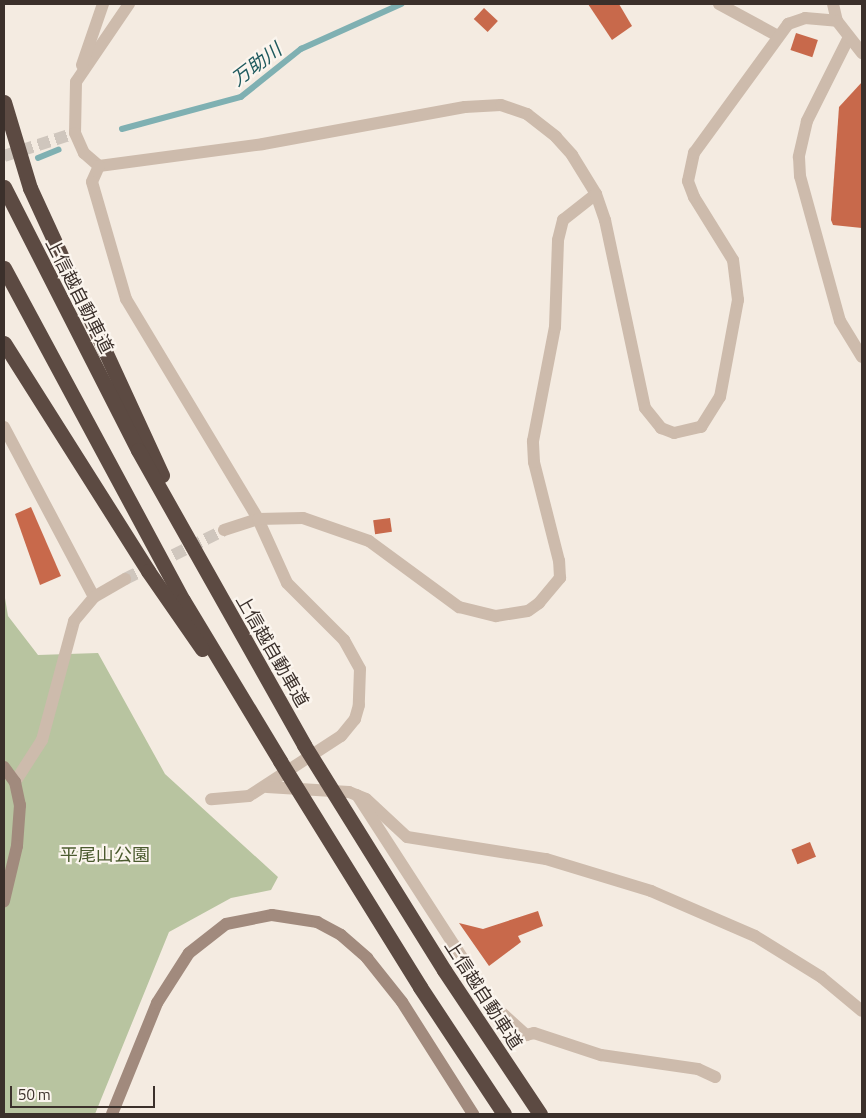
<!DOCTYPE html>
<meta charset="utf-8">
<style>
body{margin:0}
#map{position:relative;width:866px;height:1118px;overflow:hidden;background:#f4ebe1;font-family:"Titillium Web","Noto Sans JP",sans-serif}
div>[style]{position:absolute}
.green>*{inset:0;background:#b8c4a0}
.stream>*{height:5.5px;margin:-2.75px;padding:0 2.75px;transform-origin:2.75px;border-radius:2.75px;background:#7fb0b2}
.building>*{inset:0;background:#c8694b;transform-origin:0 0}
.street-tunnel>*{height:12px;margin-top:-6px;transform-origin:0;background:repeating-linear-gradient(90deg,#cfc6bd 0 12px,transparent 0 18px)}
.street>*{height:12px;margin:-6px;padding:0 6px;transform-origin:6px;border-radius:6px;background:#cdbbac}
.secondary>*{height:12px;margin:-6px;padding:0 6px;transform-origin:6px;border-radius:6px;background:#a18a7d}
.highway>*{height:15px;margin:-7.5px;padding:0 7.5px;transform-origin:7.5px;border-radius:7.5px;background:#5c4a42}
.highway-bridge>*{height:15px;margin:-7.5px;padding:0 7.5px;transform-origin:7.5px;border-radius:7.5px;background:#5c4a42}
span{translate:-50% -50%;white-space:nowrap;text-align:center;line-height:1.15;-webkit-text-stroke:4.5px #fbf5ee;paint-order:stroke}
.street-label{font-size:18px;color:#3b302b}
.park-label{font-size:18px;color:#4a5a2e}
.water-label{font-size:19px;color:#1f5a5e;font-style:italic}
.frame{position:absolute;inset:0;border:5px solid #3b302b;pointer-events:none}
.scale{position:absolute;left:10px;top:1086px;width:145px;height:22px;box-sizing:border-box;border:2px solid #3b302b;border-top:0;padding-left:6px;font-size:15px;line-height:18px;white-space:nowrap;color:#3b302b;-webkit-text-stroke:4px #fbf5ee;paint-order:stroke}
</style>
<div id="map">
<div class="green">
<div style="clip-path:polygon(4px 592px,8px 616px,38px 655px,98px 653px,165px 774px,278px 877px,271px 890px,231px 898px,169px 932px,95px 1114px,4px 1114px)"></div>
</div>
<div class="stream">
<div style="left:122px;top:129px;width:123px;rotate:-15.1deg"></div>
<div style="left:241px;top:97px;width:77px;rotate:-38.7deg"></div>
<div style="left:301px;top:49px;width:110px;rotate:-24.2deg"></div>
<div style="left:38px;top:158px;width:22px;rotate:-22deg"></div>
</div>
<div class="building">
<div style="clip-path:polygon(588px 4px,619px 4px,632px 26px,612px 40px)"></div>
<div style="left:484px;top:8px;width:19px;height:15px;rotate:43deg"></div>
<div style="left:796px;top:33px;width:23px;height:18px;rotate:18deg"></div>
<div style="clip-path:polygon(862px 82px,862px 228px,833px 225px,831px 220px,839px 107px)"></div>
<div style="clip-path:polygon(31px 507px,61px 576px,40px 585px,15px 514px)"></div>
<div style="left:390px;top:518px;width:14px;height:17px;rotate:82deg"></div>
<div style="left:810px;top:842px;width:16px;height:20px;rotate:68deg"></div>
<div style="clip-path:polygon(538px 911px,543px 926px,518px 936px,521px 942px,489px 966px,459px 923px,483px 929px)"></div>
</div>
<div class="street-tunnel">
<div style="left:4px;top:156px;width:75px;rotate:-17.9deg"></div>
<div style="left:125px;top:579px;width:110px;rotate:-26.3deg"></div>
</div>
<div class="street">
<div style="left:129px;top:4px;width:94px;rotate:124.2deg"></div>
<div style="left:76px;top:82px;width:51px;rotate:91.1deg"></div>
<div style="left:75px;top:133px;width:22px;rotate:66deg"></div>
<div style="left:84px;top:153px;width:20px;rotate:41deg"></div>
<div style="left:99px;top:166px;width:165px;rotate:-7.6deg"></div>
<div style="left:263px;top:144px;width:205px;rotate:-10.4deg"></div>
<div style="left:465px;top:107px;width:36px;rotate:-3deg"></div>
<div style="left:501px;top:105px;width:28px;rotate:19deg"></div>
<div style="left:527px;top:114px;width:37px;rotate:38deg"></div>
<div style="left:556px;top:137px;width:24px;rotate:48deg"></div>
<div style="left:572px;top:155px;width:46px;rotate:58.4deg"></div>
<div style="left:719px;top:4px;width:67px;rotate:28.5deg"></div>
<div style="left:833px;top:4px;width:17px;rotate:77deg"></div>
<div style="left:848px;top:39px;width:92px;rotate:116.6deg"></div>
<div style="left:807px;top:121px;width:37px;rotate:103deg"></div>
<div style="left:799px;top:157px;width:19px;rotate:87deg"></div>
<div style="left:800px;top:176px;width:150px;rotate:74.6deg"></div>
<div style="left:840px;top:321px;width:42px;rotate:58.6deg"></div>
<div style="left:82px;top:65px;width:65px;rotate:-71deg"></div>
<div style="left:99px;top:166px;width:17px;rotate:114deg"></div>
<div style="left:92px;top:182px;width:122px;rotate:73.8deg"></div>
<div style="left:126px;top:299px;width:257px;rotate:59deg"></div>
<div style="left:258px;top:519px;width:70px;rotate:65.6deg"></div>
<div style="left:287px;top:583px;width:81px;rotate:45deg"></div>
<div style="left:344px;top:640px;width:33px;rotate:61deg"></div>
<div style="left:360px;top:669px;width:36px;rotate:92deg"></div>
<div style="left:359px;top:705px;width:15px;rotate:106deg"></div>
<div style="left:355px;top:719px;width:22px;rotate:129deg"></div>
<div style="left:341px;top:736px;width:110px;rotate:146.9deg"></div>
<div style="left:249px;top:796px;width:38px;rotate:175deg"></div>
<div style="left:4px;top:427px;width:192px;rotate:62.1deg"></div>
<div style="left:224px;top:530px;width:36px;rotate:-18deg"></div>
<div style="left:258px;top:519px;width:45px;rotate:-1.3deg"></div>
<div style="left:303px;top:518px;width:70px;rotate:19.2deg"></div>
<div style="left:369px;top:541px;width:112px;rotate:36.3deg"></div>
<div style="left:459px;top:607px;width:38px;rotate:14deg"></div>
<div style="left:496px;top:616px;width:32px;rotate:-9deg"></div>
<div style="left:528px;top:611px;width:14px;rotate:-36deg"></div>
<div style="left:539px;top:603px;width:33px;rotate:-50deg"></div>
<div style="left:560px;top:578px;width:17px;rotate:-93deg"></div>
<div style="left:559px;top:561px;width:102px;rotate:-104.2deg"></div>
<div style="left:534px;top:462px;width:21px;rotate:-93deg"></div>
<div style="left:533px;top:441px;width:116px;rotate:-79.1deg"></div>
<div style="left:555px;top:327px;width:87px;rotate:-88deg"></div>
<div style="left:558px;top:240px;width:21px;rotate:-76deg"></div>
<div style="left:563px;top:220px;width:42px;rotate:-38.2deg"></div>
<div style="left:596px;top:194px;width:28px;rotate:71deg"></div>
<div style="left:605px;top:220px;width:192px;rotate:78deg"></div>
<div style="left:645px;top:408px;width:26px;rotate:51deg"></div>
<div style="left:661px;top:428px;width:14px;rotate:21deg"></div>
<div style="left:674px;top:433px;width:28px;rotate:-13deg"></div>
<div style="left:701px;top:427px;width:36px;rotate:-58deg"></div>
<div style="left:720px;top:397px;width:99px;rotate:-79.5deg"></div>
<div style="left:738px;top:300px;width:40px;rotate:-97.1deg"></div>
<div style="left:733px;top:260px;width:74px;rotate:-121.8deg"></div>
<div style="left:694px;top:197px;width:17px;rotate:-111deg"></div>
<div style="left:688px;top:181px;width:29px;rotate:-78deg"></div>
<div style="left:694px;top:153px;width:160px;rotate:-53.9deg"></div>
<div style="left:788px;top:24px;width:18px;rotate:-19deg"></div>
<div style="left:805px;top:18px;width:32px;rotate:5deg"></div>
<div style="left:837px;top:21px;width:41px;rotate:52deg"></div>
<div style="left:15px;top:782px;width:50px;rotate:-57.3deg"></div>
<div style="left:42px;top:740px;width:123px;rotate:-74.9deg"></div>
<div style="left:74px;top:621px;width:31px;rotate:-50deg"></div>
<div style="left:94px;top:597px;width:36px;rotate:-30deg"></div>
<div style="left:267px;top:787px;width:82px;rotate:3.5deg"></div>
<div style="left:349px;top:792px;width:18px;rotate:22deg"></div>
<div style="left:366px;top:799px;width:56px;rotate:42.8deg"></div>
<div style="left:407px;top:837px;width:141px;rotate:9deg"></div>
<div style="left:546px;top:859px;width:110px;rotate:16.9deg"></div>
<div style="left:651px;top:891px;width:113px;rotate:23.4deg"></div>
<div style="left:755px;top:936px;width:78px;rotate:31.8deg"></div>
<div style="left:821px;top:977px;width:53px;rotate:39.7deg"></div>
<div style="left:357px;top:795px;width:250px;rotate:57.1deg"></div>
<div style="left:493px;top:1005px;width:45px;rotate:42.3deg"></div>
<div style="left:526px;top:1035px;width:8px;rotate:-14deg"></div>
<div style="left:534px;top:1033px;width:71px;rotate:18.2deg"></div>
<div style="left:601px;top:1055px;width:98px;rotate:8.2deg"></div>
<div style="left:698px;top:1069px;width:19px;rotate:25deg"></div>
</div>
<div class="secondary">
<div style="left:4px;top:767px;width:19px;rotate:54deg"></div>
<div style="left:15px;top:782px;width:24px;rotate:78deg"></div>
<div style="left:20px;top:805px;width:41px;rotate:94.2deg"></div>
<div style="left:17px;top:846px;width:57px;rotate:103.3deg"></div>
<div style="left:112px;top:1114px;width:120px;rotate:-67.9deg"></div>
<div style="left:157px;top:1003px;width:59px;rotate:-57.4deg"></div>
<div style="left:189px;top:953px;width:47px;rotate:-38.1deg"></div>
<div style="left:226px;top:924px;width:47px;rotate:-11.1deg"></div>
<div style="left:272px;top:915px;width:46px;rotate:8.8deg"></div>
<div style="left:317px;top:922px;width:27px;rotate:28deg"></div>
<div style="left:341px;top:935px;width:35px;rotate:41deg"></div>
<div style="left:367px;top:958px;width:56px;rotate:51.5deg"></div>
<div style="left:402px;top:1002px;width:133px;rotate:57.6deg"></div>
</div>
<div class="highway">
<div style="left:4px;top:102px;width:90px;rotate:73.2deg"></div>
<div style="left:30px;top:188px;width:316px;rotate:65.3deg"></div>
<div style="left:4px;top:187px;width:295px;rotate:63deg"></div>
<div style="left:138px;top:450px;width:338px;rotate:60.6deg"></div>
<div style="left:4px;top:268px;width:377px;rotate:61.7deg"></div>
<div style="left:183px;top:600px;width:188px;rotate:58.9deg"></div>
<div style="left:4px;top:343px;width:270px;rotate:57.7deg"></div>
<div style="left:148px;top:571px;width:95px;rotate:55.3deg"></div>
</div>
<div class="highway-bridge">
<div style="left:304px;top:745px;width:265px;rotate:58.1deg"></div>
<div style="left:444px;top:970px;width:173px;rotate:56.3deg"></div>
<div style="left:280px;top:761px;width:266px;rotate:58.2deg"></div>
<div style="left:420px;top:987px;width:152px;rotate:56.5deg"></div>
</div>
<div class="street-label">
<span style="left:79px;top:296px;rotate:63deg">上信越自動車道</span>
<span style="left:272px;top:651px;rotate:60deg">上信越自動車道</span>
<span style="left:483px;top:995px;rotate:57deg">上信越自動車道</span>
</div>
<div class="park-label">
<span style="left:105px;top:855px">平尾山公園</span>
</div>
<div class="water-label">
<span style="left:256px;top:64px;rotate:-37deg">万助川</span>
</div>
<div class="frame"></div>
<div class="scale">50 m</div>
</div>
